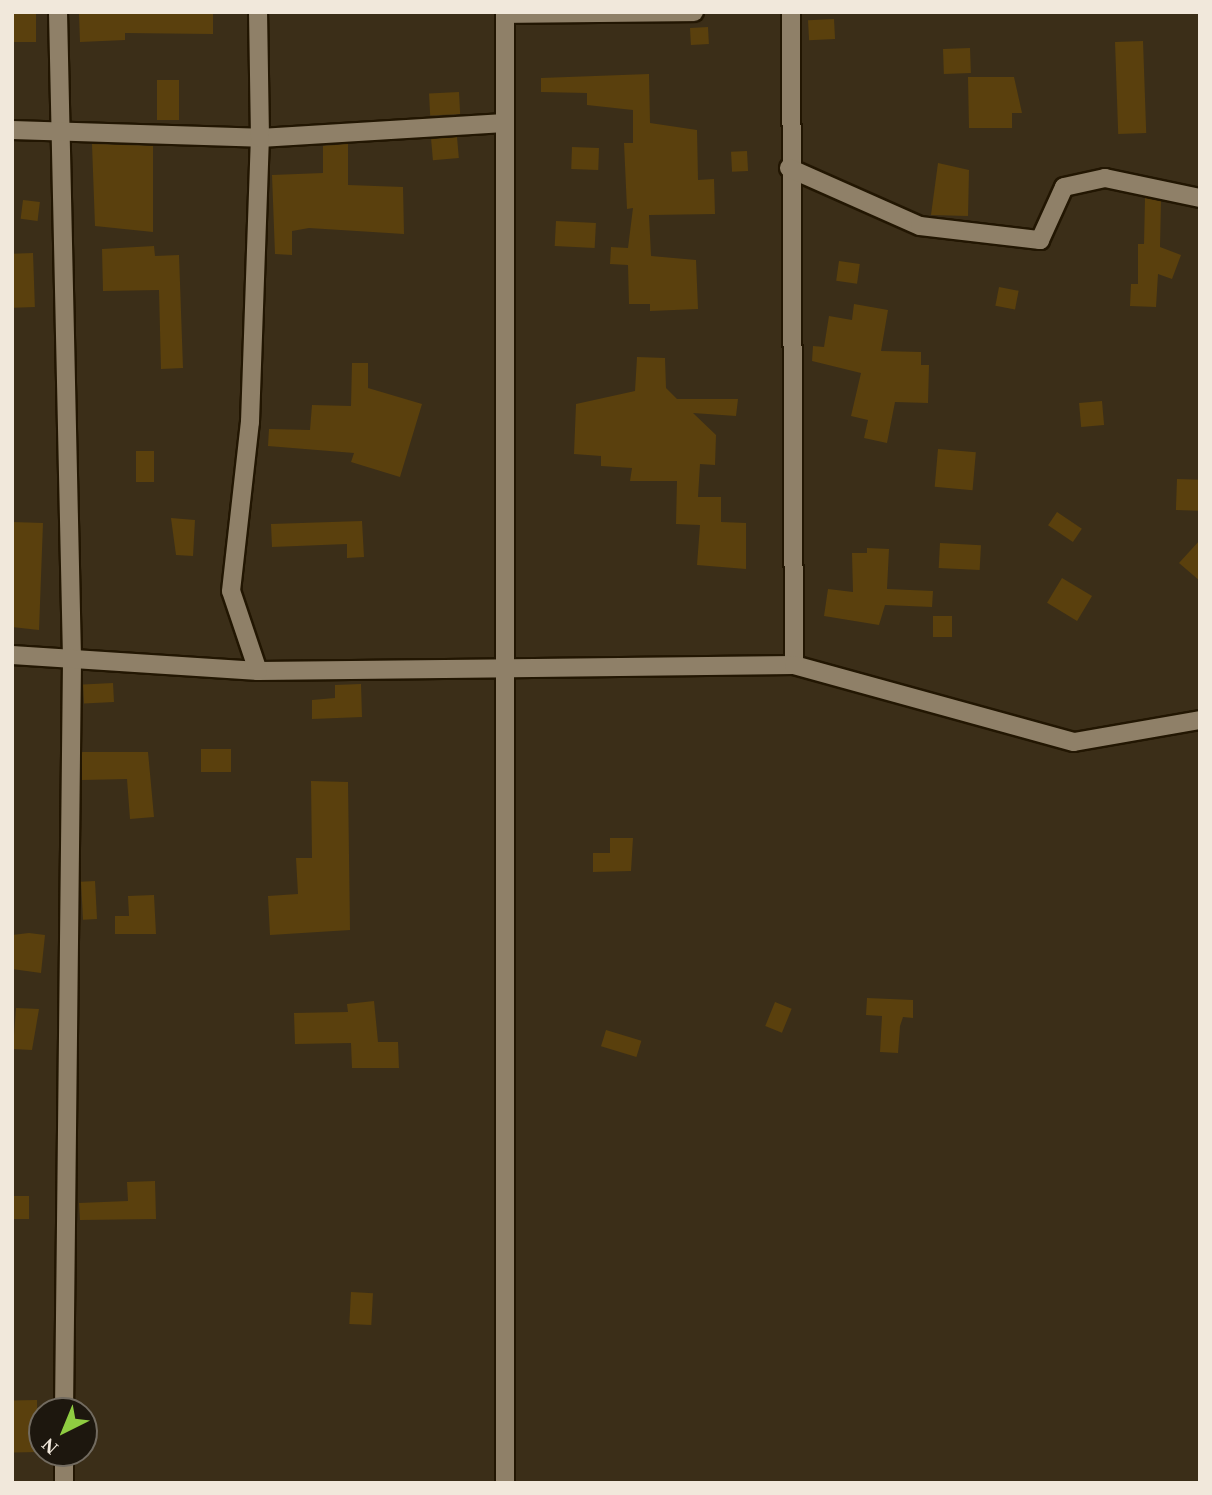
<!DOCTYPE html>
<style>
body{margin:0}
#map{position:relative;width:1212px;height:1495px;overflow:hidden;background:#3b2e18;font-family:"Times New Roman",serif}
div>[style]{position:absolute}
.building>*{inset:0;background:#5a400d;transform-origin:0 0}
.roads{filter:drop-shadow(2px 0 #221602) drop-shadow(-2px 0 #221602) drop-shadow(0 2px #221602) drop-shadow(0 -2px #221602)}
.minor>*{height:18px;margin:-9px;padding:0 9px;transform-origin:9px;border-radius:9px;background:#8f8068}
.tertiary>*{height:18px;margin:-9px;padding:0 9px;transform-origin:9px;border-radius:9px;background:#8f8068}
span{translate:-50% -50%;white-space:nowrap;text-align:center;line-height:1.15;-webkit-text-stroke:5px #1d170e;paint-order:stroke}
.frame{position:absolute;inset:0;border:14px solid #f1e8db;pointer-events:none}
.north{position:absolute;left:28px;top:1397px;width:70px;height:70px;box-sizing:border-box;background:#1d170e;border:2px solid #726b60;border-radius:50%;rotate:223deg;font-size:19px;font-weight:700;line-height:28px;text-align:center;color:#f1e8db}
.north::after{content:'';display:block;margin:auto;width:24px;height:32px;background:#8fcd41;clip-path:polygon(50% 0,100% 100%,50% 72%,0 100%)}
</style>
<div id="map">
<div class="building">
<div style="left:12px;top:12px;width:24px;height:30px"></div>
<div style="clip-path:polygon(213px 12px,213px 34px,125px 33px,125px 40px,80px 42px,79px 13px)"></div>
<div style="left:834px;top:19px;width:20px;height:26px;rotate:87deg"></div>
<div style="left:708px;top:27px;width:17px;height:18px;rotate:87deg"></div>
<div style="left:1143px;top:41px;width:92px;height:28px;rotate:88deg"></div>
<div style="left:970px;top:48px;width:25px;height:27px;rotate:88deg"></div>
<div style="clip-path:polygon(649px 74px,650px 123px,697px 130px,698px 180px,714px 179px,715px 214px,649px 215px,651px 256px,696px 260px,698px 309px,650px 311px,650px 304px,629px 304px,628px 265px,610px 264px,611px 247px,628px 248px,633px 208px,627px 209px,624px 143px,633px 143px,633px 110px,587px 105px,587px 93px,541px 92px,541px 78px)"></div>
<div style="clip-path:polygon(968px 77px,1014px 77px,1022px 113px,1012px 113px,1012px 128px,969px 128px)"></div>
<div style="left:157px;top:80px;width:22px;height:40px"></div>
<div style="left:459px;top:92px;width:22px;height:30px;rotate:87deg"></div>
<div style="left:457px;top:137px;width:21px;height:26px;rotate:85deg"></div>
<div style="clip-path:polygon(92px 144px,153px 146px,153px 232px,95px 226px)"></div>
<div style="clip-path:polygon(348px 144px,348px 185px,403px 187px,404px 234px,309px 228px,292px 231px,292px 255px,275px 254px,272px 175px,323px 173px,323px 146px)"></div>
<div style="left:572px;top:147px;width:27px;height:22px;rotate:2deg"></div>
<div style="left:747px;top:151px;width:20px;height:16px;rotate:87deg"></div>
<div style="clip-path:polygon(938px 163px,969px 170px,968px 216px,931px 215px)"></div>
<div style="clip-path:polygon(1145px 198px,1161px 201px,1160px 247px,1181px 255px,1172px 279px,1158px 274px,1156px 307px,1130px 306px,1131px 284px,1138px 284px,1138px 244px,1144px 244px)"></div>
<div style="left:23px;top:200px;width:17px;height:19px;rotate:7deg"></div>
<div style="left:556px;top:221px;width:40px;height:25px;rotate:3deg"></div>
<div style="clip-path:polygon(154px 246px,155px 256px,179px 255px,183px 368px,161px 369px,159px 290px,103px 291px,102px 249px)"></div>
<div style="left:33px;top:253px;width:54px;height:21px;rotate:88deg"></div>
<div style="left:839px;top:261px;width:21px;height:20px;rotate:8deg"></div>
<div style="left:999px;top:287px;width:20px;height:19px;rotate:11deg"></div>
<div style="clip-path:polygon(854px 304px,888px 310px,881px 351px,921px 352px,921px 365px,929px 365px,928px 403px,895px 402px,887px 443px,864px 438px,868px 420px,851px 416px,861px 373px,812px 361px,813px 346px,824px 347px,829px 316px,852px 320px)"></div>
<div style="clip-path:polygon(637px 357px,665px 358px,666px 388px,677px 399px,738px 399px,736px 416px,693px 413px,716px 435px,715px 465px,700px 464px,698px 497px,721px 497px,721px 522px,746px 523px,746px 569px,697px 565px,700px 525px,676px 524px,677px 481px,630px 481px,632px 468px,601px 466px,601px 456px,574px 454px,576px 404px,635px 391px)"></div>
<div style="clip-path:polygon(352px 363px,368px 363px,368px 388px,422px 404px,400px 477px,351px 462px,354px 453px,268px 446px,269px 429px,310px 430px,312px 405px,351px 406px)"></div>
<div style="left:1102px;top:401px;width:24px;height:23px;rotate:85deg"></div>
<div style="left:938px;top:449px;width:38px;height:38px;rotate:5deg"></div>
<div style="left:136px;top:451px;width:18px;height:31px"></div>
<div style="left:1177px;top:479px;width:23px;height:31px;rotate:2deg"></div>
<div style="left:1057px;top:512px;width:30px;height:16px;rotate:34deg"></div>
<div style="clip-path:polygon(171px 518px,195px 520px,193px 556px,176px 555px)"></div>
<div style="clip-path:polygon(362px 521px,364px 557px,347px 558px,347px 544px,272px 547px,271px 524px)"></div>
<div style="clip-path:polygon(12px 522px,43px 523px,39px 630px,12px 627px)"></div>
<div style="clip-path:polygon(1200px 540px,1200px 581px,1179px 563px)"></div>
<div style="left:940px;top:543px;width:41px;height:25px;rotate:3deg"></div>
<div style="clip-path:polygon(867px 548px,889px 549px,887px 589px,933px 591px,932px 607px,885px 605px,879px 625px,824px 616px,828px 589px,853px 592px,852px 553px,867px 553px)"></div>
<div style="left:1062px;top:578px;width:35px;height:29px;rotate:31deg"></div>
<div style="left:933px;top:616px;width:19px;height:21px"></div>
<div style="left:113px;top:683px;width:19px;height:30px;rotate:87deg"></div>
<div style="clip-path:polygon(361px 684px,362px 717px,312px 719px,312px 700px,335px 698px,335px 685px)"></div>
<div style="left:201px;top:749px;width:30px;height:23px"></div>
<div style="clip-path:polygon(82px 752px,148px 752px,154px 817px,130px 819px,127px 779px,82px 780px)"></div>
<div style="clip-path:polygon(311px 781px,348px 782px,350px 930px,270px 935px,268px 896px,298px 894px,296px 858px,312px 858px)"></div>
<div style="clip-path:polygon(610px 838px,633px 838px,631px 871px,593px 872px,593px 853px,610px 853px)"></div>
<div style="left:95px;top:881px;width:38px;height:14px;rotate:87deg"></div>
<div style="clip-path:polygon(154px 895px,156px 934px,115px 934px,115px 916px,129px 916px,128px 896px)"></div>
<div style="clip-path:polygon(29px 933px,45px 935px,41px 973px,12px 969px,12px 935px)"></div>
<div style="clip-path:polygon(867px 998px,913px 1000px,913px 1018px,903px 1017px,900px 1026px,898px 1053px,880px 1052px,882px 1016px,866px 1015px)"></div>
<div style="clip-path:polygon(374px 1001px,378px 1042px,398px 1042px,399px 1068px,352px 1068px,351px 1043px,295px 1044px,294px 1013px,348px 1012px,347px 1004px)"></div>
<div style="left:775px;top:1002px;width:18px;height:26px;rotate:22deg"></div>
<div style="clip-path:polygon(16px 1008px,39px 1009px,32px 1050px,13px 1049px)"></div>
<div style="left:606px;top:1030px;width:37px;height:17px;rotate:17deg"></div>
<div style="clip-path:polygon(155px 1181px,156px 1219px,80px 1220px,79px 1203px,128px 1201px,127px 1182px)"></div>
<div style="left:12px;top:1196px;width:17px;height:23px"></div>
<div style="left:351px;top:1292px;width:22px;height:32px;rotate:3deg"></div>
<div style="left:37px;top:1400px;width:52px;height:25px;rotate:89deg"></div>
</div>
<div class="roads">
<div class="minor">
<div style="left:58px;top:12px;width:648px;rotate:88.76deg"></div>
<div style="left:72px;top:660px;width:751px;rotate:90.61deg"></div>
<div style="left:791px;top:12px;width:653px;rotate:89.74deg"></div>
<div style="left:505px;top:14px;width:189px;rotate:-0.6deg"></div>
<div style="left:12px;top:130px;width:248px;rotate:1.8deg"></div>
<div style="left:260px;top:138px;width:245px;rotate:-3.5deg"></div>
<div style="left:789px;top:168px;width:143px;rotate:23.9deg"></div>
<div style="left:920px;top:226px;width:121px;rotate:6.7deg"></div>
<div style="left:1040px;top:240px;width:58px;rotate:-65.6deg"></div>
<div style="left:1064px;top:187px;width:42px;rotate:-12.4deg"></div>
<div style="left:1105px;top:178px;width:97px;rotate:11.9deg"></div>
<div style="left:12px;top:655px;width:247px;rotate:3.7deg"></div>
<div style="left:258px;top:671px;width:536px;rotate:-0.64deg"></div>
<div style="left:794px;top:665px;width:290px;rotate:15.4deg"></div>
<div style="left:1074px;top:742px;width:128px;rotate:-9.9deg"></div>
<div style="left:258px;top:671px;width:84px;rotate:-108.6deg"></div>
<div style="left:231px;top:591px;width:170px;rotate:-83.6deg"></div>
<div style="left:250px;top:422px;width:284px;rotate:-88deg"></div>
<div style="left:260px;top:138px;width:126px;rotate:-90.9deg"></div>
<div style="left:64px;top:1483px;width:30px;rotate:-90deg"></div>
</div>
<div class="tertiary">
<div style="left:505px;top:1483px;width:1471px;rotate:-90deg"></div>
</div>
</div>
<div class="frame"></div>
<div class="north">N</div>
</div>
